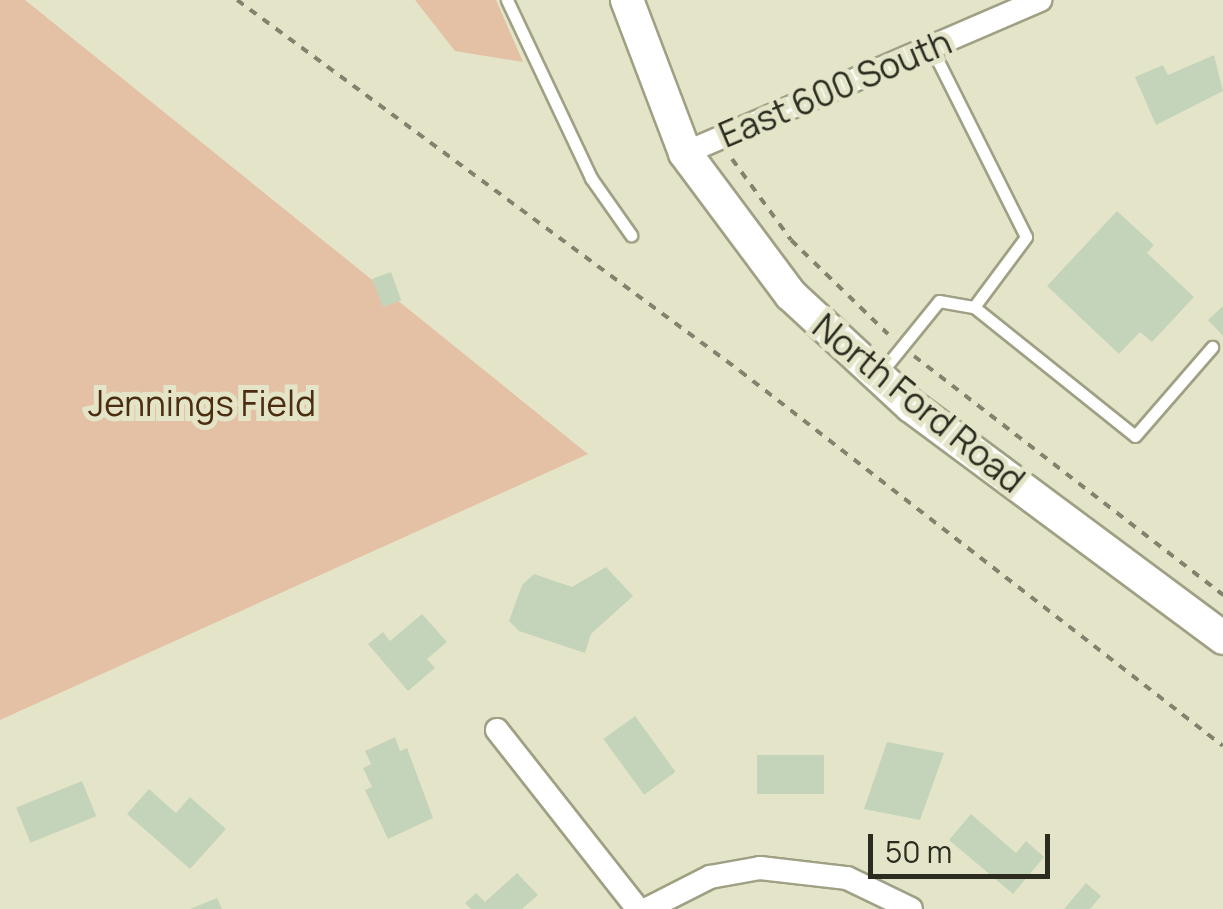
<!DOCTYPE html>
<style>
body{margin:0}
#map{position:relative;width:1223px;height:909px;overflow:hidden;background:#e4e5c8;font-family:Manrope,sans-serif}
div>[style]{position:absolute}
.green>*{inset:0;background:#e4c0a4}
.building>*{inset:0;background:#c4d4ba;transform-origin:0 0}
.path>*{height:4px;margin-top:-2px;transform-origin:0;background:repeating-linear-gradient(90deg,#82826f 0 8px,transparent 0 16px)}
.roads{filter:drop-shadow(2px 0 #9fa084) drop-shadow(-2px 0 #9fa084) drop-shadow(0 2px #9fa084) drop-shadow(0 -2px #9fa084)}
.lane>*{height:11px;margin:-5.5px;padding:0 5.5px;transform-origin:5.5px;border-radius:5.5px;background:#fff}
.street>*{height:22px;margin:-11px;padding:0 11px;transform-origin:11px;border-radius:11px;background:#fff}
.secondary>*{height:32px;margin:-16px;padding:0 16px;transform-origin:16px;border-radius:16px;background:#fff}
span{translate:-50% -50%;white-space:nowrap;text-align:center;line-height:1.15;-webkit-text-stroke:10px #e4e5c8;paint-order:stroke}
.street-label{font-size:35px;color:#2b2b20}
.park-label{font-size:35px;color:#4c2d10}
.scale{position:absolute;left:868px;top:834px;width:182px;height:45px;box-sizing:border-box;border:5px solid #2b2b20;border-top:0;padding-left:12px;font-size:30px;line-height:35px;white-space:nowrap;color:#2b2b20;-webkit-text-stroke:8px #e4e5c8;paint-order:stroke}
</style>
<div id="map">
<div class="green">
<div style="clip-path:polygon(0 0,25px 0,588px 454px,0 720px)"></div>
<div style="clip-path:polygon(415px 0,496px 0,523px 62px,455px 51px)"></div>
</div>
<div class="building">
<div style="clip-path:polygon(1214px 55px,1223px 91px,1156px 125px,1135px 77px,1163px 65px,1168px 75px)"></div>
<div style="clip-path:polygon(1117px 211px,1154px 245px,1147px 253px,1194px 297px,1152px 342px,1140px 332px,1119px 354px,1047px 286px)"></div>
<div style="left:391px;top:272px;width:30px;height:20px;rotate:70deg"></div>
<div style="clip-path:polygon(1223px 306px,1223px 336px,1208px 320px)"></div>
<div style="clip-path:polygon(606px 567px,633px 596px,591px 634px,585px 653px,519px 631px,509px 621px,522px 585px,534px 574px,572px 587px)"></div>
<div style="clip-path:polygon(422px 614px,447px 642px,427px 659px,435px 668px,408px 691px,368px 644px,383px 632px,390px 641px)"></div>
<div style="left:635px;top:716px;width:69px;height:39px;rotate:54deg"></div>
<div style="clip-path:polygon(395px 737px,400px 751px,407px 748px,433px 818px,388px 839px,365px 790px,372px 787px,363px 768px,371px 764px,365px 751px)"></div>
<div style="clip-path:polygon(887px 742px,944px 753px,920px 820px,864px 809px)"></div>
<div style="left:757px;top:755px;width:67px;height:39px"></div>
<div style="left:82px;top:781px;width:38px;height:71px;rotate:68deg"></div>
<div style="clip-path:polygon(149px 789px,176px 813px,190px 797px,226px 829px,190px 869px,127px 814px)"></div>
<div style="clip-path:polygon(971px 814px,1016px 853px,1026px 841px,1044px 857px,1013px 894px,949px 840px)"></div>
<div style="clip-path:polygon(517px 873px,538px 895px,522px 909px,471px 909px,465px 903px,476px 893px,485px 902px)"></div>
<div style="clip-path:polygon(1086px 883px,1101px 896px,1090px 909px,1064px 909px)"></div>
<div style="clip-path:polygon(217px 898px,222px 909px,190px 909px)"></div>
</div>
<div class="path">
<div style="left:237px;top:0;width:625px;rotate:36.41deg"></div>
<div style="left:740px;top:371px;width:611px;rotate:37.83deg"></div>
<div style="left:732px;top:159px;width:100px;rotate:53.9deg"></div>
<div style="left:791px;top:240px;width:135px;rotate:44.1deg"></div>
<div style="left:914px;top:356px;width:391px;rotate:37.7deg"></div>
</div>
<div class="roads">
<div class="lane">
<div style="left:507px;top:0;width:197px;rotate:64.7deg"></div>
<div style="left:591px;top:178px;width:70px;rotate:54.9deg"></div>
<div style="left:931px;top:47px;width:212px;rotate:63.4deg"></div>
<div style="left:1026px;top:237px;width:87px;rotate:126.6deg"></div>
<div style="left:974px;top:307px;width:206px;rotate:38.7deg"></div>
<div style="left:1135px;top:436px;width:118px;rotate:-49.1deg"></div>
<div style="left:879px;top:375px;width:95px;rotate:-51deg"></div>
<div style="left:939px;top:301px;width:36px;rotate:10deg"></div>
</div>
<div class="street">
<div style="left:685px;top:153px;width:387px;rotate:-23.3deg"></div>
<div style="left:497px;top:730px;width:228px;rotate:51.8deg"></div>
<div style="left:647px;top:909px;width:71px;rotate:-26.9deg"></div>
<div style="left:710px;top:877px;width:51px;rotate:-10.2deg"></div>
<div style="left:760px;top:868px;width:88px;rotate:6.6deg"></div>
<div style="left:847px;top:878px;width:71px;rotate:25.8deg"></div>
</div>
<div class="secondary">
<div style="left:627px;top:0;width:164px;rotate:69.2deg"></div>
<div style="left:685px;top:153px;width:177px;rotate:53.3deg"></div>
<div style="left:791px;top:295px;width:163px;rotate:42.8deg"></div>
<div style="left:911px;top:406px;width:389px;rotate:36.6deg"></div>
</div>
</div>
<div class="street-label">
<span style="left:835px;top:88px;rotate:-23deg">East 600 South</span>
<span style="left:919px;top:403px;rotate:39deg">North Ford Road</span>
</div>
<div class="park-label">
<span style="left:202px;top:403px">Jennings Field</span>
</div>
<div class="scale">50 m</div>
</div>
